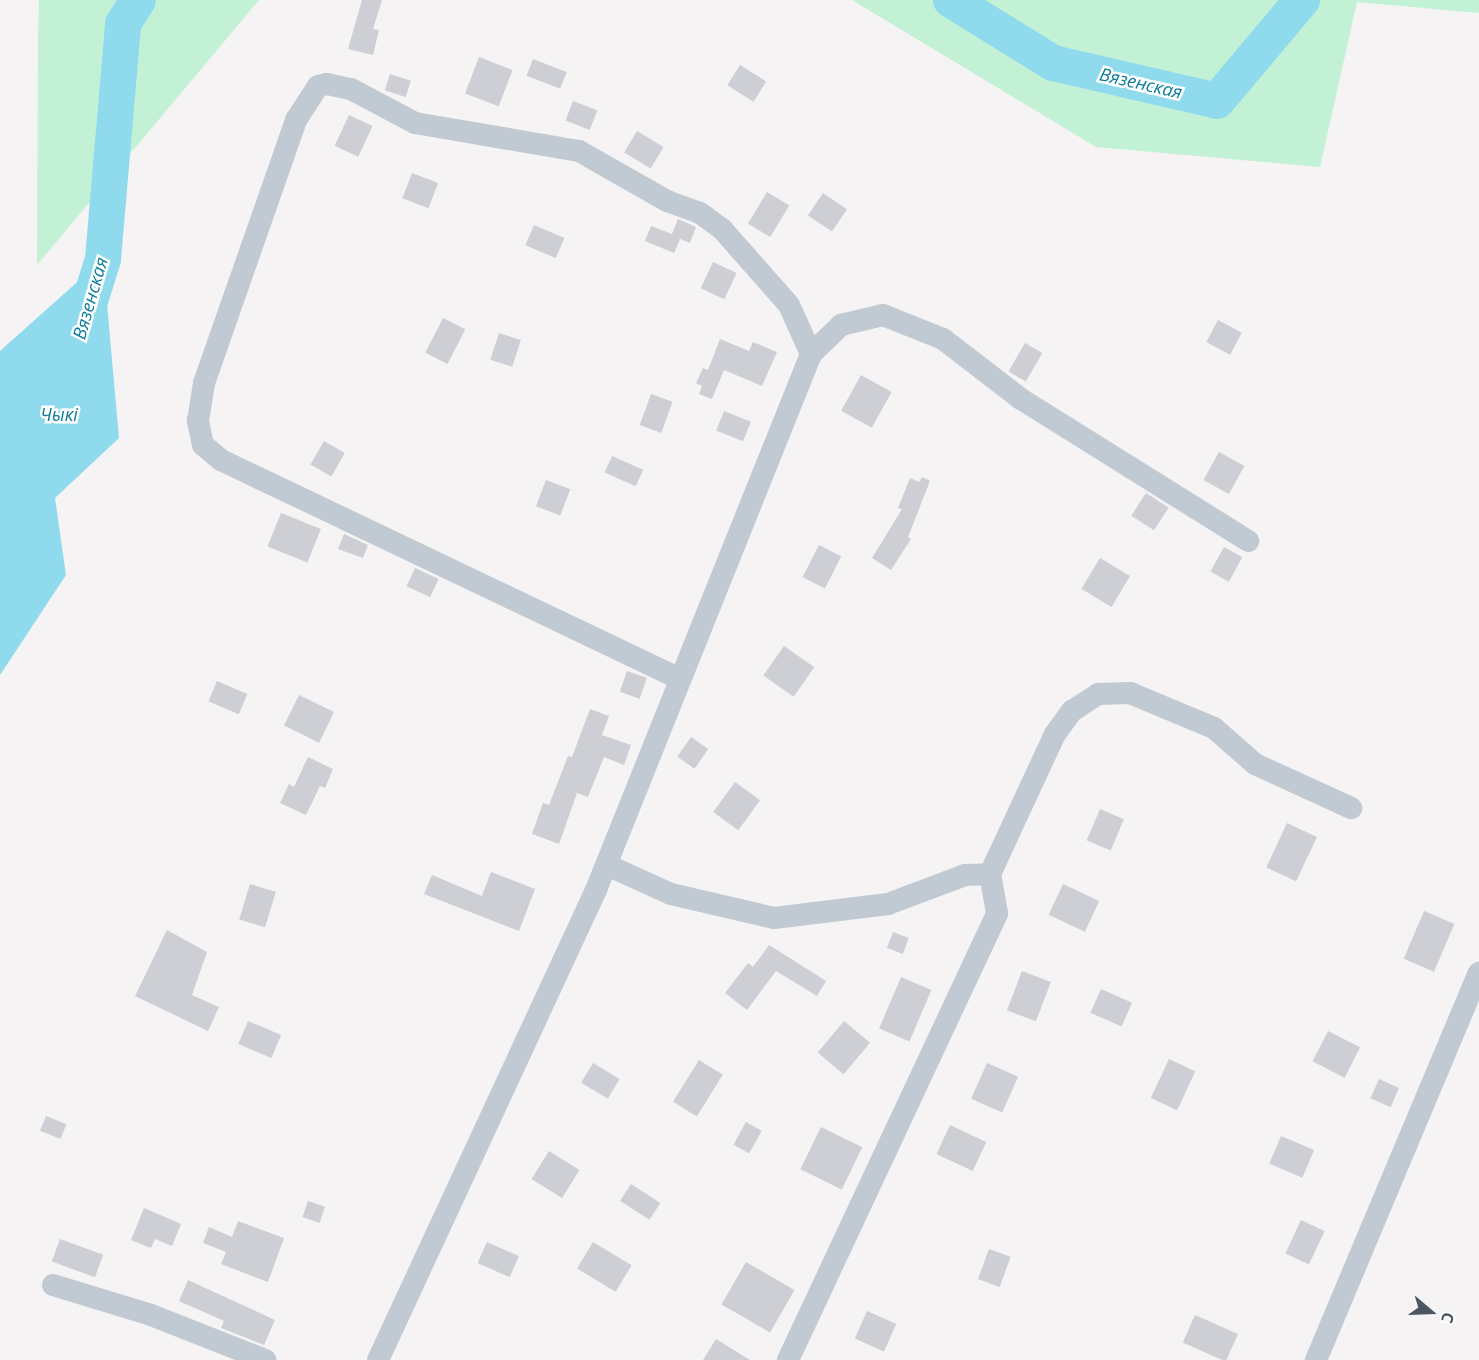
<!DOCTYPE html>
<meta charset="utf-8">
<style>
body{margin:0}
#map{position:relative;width:1479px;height:1360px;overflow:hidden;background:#f5f3f3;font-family:"Open Sans",sans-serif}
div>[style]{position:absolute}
.green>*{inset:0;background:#c3f1d5}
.water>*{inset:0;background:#90daee}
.river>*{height:36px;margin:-18px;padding:0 18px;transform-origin:18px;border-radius:18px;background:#90daee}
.building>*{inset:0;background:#cdcfd5;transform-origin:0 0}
.street>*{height:22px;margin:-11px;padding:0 11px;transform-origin:11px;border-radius:11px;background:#c1cad2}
span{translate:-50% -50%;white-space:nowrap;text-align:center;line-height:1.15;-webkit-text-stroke:5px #fff;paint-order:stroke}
.water-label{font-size:18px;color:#0c7c9b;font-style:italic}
.north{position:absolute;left:1401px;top:1282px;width:60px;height:60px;-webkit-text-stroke:4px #fff;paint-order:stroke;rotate:109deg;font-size:16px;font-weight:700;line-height:24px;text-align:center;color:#4a5661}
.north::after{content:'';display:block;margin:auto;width:21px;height:27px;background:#4a5661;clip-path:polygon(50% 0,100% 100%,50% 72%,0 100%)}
</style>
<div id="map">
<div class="green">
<div style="clip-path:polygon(39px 0,259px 0,37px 265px,38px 35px)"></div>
<div style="clip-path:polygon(852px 0,1479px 0,1479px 13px,1357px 2px,1320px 167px,1096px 147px)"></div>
</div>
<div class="water">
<div style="clip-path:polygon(103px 259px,119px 438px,55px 498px,66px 575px,0 675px,0 351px)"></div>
</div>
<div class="river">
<div style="left:951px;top:0;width:120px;rotate:31.7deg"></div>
<div style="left:1053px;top:63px;width:168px;rotate:13deg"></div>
<div style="left:1217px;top:101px;width:132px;rotate:-49.9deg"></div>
<div style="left:89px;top:304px;width:47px;rotate:-72.7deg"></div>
<div style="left:103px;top:259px;width:236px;rotate:-85.1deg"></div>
<div style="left:123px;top:24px;width:28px;rotate:-58deg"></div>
</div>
<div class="building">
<div style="clip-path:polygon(362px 0,382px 0,373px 29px,379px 30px,373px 55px,348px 49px)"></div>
<div style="left:479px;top:57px;width:36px;height:39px;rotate:21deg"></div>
<div style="left:533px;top:59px;width:36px;height:18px;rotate:21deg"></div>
<div style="left:740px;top:65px;width:31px;height:24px;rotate:32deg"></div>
<div style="left:390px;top:74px;width:22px;height:17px;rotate:18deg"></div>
<div style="left:573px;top:101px;width:26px;height:21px;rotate:21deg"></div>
<div style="left:349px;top:115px;width:26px;height:34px;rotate:25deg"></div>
<div style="left:637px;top:131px;width:31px;height:25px;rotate:31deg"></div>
<div style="left:412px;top:173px;width:28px;height:27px;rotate:21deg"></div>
<div style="left:767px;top:192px;width:26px;height:37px;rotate:31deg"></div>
<div style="left:823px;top:193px;width:29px;height:27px;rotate:34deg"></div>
<div style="clip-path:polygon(678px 219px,696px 227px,690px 243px,680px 239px,674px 253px,645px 241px,651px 226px,672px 234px)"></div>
<div style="left:534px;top:225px;width:33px;height:22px;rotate:23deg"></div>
<div style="left:713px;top:262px;width:26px;height:29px;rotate:25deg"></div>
<div style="left:443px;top:318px;width:25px;height:39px;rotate:27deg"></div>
<div style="left:1218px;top:320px;width:27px;height:25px;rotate:28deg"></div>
<div style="left:499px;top:333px;width:23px;height:28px;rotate:18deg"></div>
<div style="clip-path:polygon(720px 339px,749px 351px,753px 342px,777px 352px,762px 386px,724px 370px,712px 399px,699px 394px,702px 386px,696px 383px,703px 368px,708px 370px)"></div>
<div style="left:1025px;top:343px;width:20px;height:33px;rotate:30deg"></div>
<div style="left:861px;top:375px;width:35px;height:41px;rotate:29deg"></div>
<div style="left:651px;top:394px;width:23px;height:33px;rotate:20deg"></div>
<div style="left:724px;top:411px;width:29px;height:21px;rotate:22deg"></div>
<div style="left:324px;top:441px;width:24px;height:27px;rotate:30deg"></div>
<div style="left:1219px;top:452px;width:29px;height:32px;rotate:29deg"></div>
<div style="left:612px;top:456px;width:34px;height:18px;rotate:24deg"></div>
<div style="clip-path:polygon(922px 477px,930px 481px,908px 537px,911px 539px,891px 570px,872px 558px,902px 509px,898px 508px,910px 478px,919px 482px)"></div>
<div style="left:546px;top:480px;width:26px;height:28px;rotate:21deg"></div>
<div style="left:1146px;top:493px;width:27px;height:27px;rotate:33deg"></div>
<div style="left:281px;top:513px;width:43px;height:36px;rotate:22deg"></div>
<div style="clip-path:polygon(344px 534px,368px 545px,363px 558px,338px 549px)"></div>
<div style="left:819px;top:545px;width:25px;height:36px;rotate:27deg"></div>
<div style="left:1224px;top:547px;width:21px;height:28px;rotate:29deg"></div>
<div style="left:1100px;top:558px;width:35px;height:36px;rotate:31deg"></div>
<div style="left:415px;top:568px;width:26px;height:20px;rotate:25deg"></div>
<div style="left:784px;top:646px;width:37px;height:36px;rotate:35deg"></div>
<div style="left:627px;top:671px;width:21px;height:22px;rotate:19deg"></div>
<div style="left:217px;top:681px;width:33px;height:22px;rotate:23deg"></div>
<div style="left:299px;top:695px;width:39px;height:34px;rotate:26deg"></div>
<div style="clip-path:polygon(590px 709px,609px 716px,602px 735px,631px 745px,624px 765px,604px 757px,588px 797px,577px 793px,559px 844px,532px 834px,543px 803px,549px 805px,568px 756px,572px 757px)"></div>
<div style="left:691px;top:737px;width:21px;height:24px;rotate:35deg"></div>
<div style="clip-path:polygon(308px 757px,333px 769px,325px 788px,320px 786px,306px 815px,280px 803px,289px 784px,294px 787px)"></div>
<div style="left:735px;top:782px;width:31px;height:37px;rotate:36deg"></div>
<div style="left:1100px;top:809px;width:26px;height:34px;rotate:23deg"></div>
<div style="left:1287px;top:823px;width:33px;height:49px;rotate:25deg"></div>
<div style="clip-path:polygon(491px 872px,535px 889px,519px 931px,424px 894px,432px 875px,482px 896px)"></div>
<div style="left:250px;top:884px;width:27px;height:37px;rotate:17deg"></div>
<div style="left:1063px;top:884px;width:40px;height:34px;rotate:25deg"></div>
<div style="left:1424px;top:911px;width:33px;height:52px;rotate:23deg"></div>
<div style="clip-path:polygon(167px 930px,207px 952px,192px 995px,219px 1007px,208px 1031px,135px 996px)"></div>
<div style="left:893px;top:932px;width:17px;height:17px;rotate:21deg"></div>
<div style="clip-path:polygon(769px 945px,826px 981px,817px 996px,776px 971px,747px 1010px,725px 993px,748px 963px,753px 967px)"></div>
<div style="left:1022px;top:971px;width:31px;height:42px;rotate:21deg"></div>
<div style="left:901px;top:977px;width:33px;height:56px;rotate:23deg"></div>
<div style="left:1101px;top:989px;width:34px;height:26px;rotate:24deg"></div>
<div style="left:248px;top:1021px;width:36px;height:25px;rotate:23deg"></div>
<div style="left:844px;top:1021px;width:34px;height:41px;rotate:40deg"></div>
<div style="left:1328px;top:1031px;width:36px;height:34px;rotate:27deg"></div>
<div style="left:1169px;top:1059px;width:29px;height:43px;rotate:25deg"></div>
<div style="left:699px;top:1060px;width:28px;height:49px;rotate:32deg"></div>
<div style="left:593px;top:1063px;width:31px;height:23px;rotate:31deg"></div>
<div style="left:987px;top:1063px;width:34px;height:39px;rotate:24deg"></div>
<div style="left:1379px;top:1079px;width:22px;height:21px;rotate:24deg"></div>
<div style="left:46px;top:1116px;width:22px;height:16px;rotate:22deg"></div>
<div style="left:746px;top:1122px;width:18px;height:26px;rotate:29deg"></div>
<div style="left:950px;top:1125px;width:40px;height:32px;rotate:25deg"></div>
<div style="left:821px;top:1127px;width:46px;height:47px;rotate:26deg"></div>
<div style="left:1281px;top:1136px;width:36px;height:30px;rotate:23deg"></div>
<div style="left:549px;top:1151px;width:36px;height:33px;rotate:32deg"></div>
<div style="left:631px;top:1184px;width:35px;height:20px;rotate:33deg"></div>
<div style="left:308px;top:1201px;width:18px;height:17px;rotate:19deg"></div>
<div style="clip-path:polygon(144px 1208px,181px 1224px,172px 1246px,155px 1239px,151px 1248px,131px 1240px)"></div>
<div style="left:1301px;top:1220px;width:26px;height:37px;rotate:25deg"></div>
<div style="clip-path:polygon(238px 1221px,284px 1238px,268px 1282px,221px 1264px,226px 1252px,203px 1243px,209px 1227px,232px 1237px)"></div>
<div style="left:60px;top:1239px;width:46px;height:24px;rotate:20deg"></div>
<div style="left:487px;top:1242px;width:35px;height:23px;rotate:24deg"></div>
<div style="left:593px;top:1242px;width:45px;height:31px;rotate:31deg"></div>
<div style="left:989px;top:1249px;width:23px;height:32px;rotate:20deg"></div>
<div style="left:746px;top:1262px;width:56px;height:49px;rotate:30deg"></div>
<div style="clip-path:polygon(188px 1280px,275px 1320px,264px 1345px,221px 1328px,224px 1321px,179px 1301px)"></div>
<div style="left:867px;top:1311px;width:32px;height:30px;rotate:24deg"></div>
<div style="left:1195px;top:1315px;width:47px;height:30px;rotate:24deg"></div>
<div style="clip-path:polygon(716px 1339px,750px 1360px,703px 1360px)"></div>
</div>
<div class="street">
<div style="left:678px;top:678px;width:506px;rotate:-154.5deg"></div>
<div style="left:221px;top:460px;width:23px;rotate:-140deg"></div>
<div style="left:203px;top:445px;width:25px;rotate:-102deg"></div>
<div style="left:198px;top:421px;width:38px;rotate:-81deg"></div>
<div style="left:204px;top:383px;width:279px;rotate:-70.7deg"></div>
<div style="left:296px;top:120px;width:40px;rotate:-57.1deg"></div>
<div style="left:318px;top:86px;width:9px;rotate:-13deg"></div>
<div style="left:327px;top:84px;width:25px;rotate:12deg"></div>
<div style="left:351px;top:89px;width:72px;rotate:28deg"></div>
<div style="left:415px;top:123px;width:166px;rotate:9.7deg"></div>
<div style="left:579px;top:151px;width:101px;rotate:29.6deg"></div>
<div style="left:667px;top:201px;width:35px;rotate:20deg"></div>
<div style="left:700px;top:213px;width:27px;rotate:36deg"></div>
<div style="left:722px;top:229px;width:101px;rotate:48.6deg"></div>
<div style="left:789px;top:305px;width:54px;rotate:65.8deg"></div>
<div style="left:607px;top:865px;width:70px;rotate:24.4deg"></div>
<div style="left:671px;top:894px;width:106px;rotate:13.1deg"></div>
<div style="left:774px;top:918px;width:115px;rotate:-7deg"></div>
<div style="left:888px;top:904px;width:82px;rotate:-20.6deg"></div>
<div style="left:965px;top:875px;width:25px;rotate:-2deg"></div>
<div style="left:53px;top:1285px;width:102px;rotate:17deg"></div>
<div style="left:151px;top:1315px;width:123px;rotate:21.5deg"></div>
<div style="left:378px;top:1360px;width:518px;rotate:-65.12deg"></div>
<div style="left:596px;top:890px;width:578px;rotate:-68.14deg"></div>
<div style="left:811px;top:354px;width:42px;rotate:-44deg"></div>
<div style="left:841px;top:325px;width:43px;rotate:-13.4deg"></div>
<div style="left:883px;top:315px;width:65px;rotate:21.8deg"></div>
<div style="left:943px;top:339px;width:98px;rotate:37.6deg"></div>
<div style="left:1021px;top:399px;width:268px;rotate:32deg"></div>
<div style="left:788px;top:1360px;width:493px;rotate:-64.9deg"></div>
<div style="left:997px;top:913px;width:40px;rotate:-100deg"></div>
<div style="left:990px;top:874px;width:154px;rotate:-65.1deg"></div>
<div style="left:1055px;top:734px;width:29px;rotate:-54deg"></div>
<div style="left:1072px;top:711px;width:31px;rotate:-33deg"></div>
<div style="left:1098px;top:694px;width:32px;rotate:-2deg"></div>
<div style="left:1130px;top:693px;width:91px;rotate:22.6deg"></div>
<div style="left:1214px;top:728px;width:55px;rotate:41.3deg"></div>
<div style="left:1255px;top:764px;width:106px;rotate:24.6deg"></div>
<div style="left:1316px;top:1360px;width:420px;rotate:-67.2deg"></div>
</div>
<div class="water-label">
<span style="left:1141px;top:83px;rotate:13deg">Вязенская</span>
<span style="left:90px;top:298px;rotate:-74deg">Вязенская</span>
<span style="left:59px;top:414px">Чыкі</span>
</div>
<div class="north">С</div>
</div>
